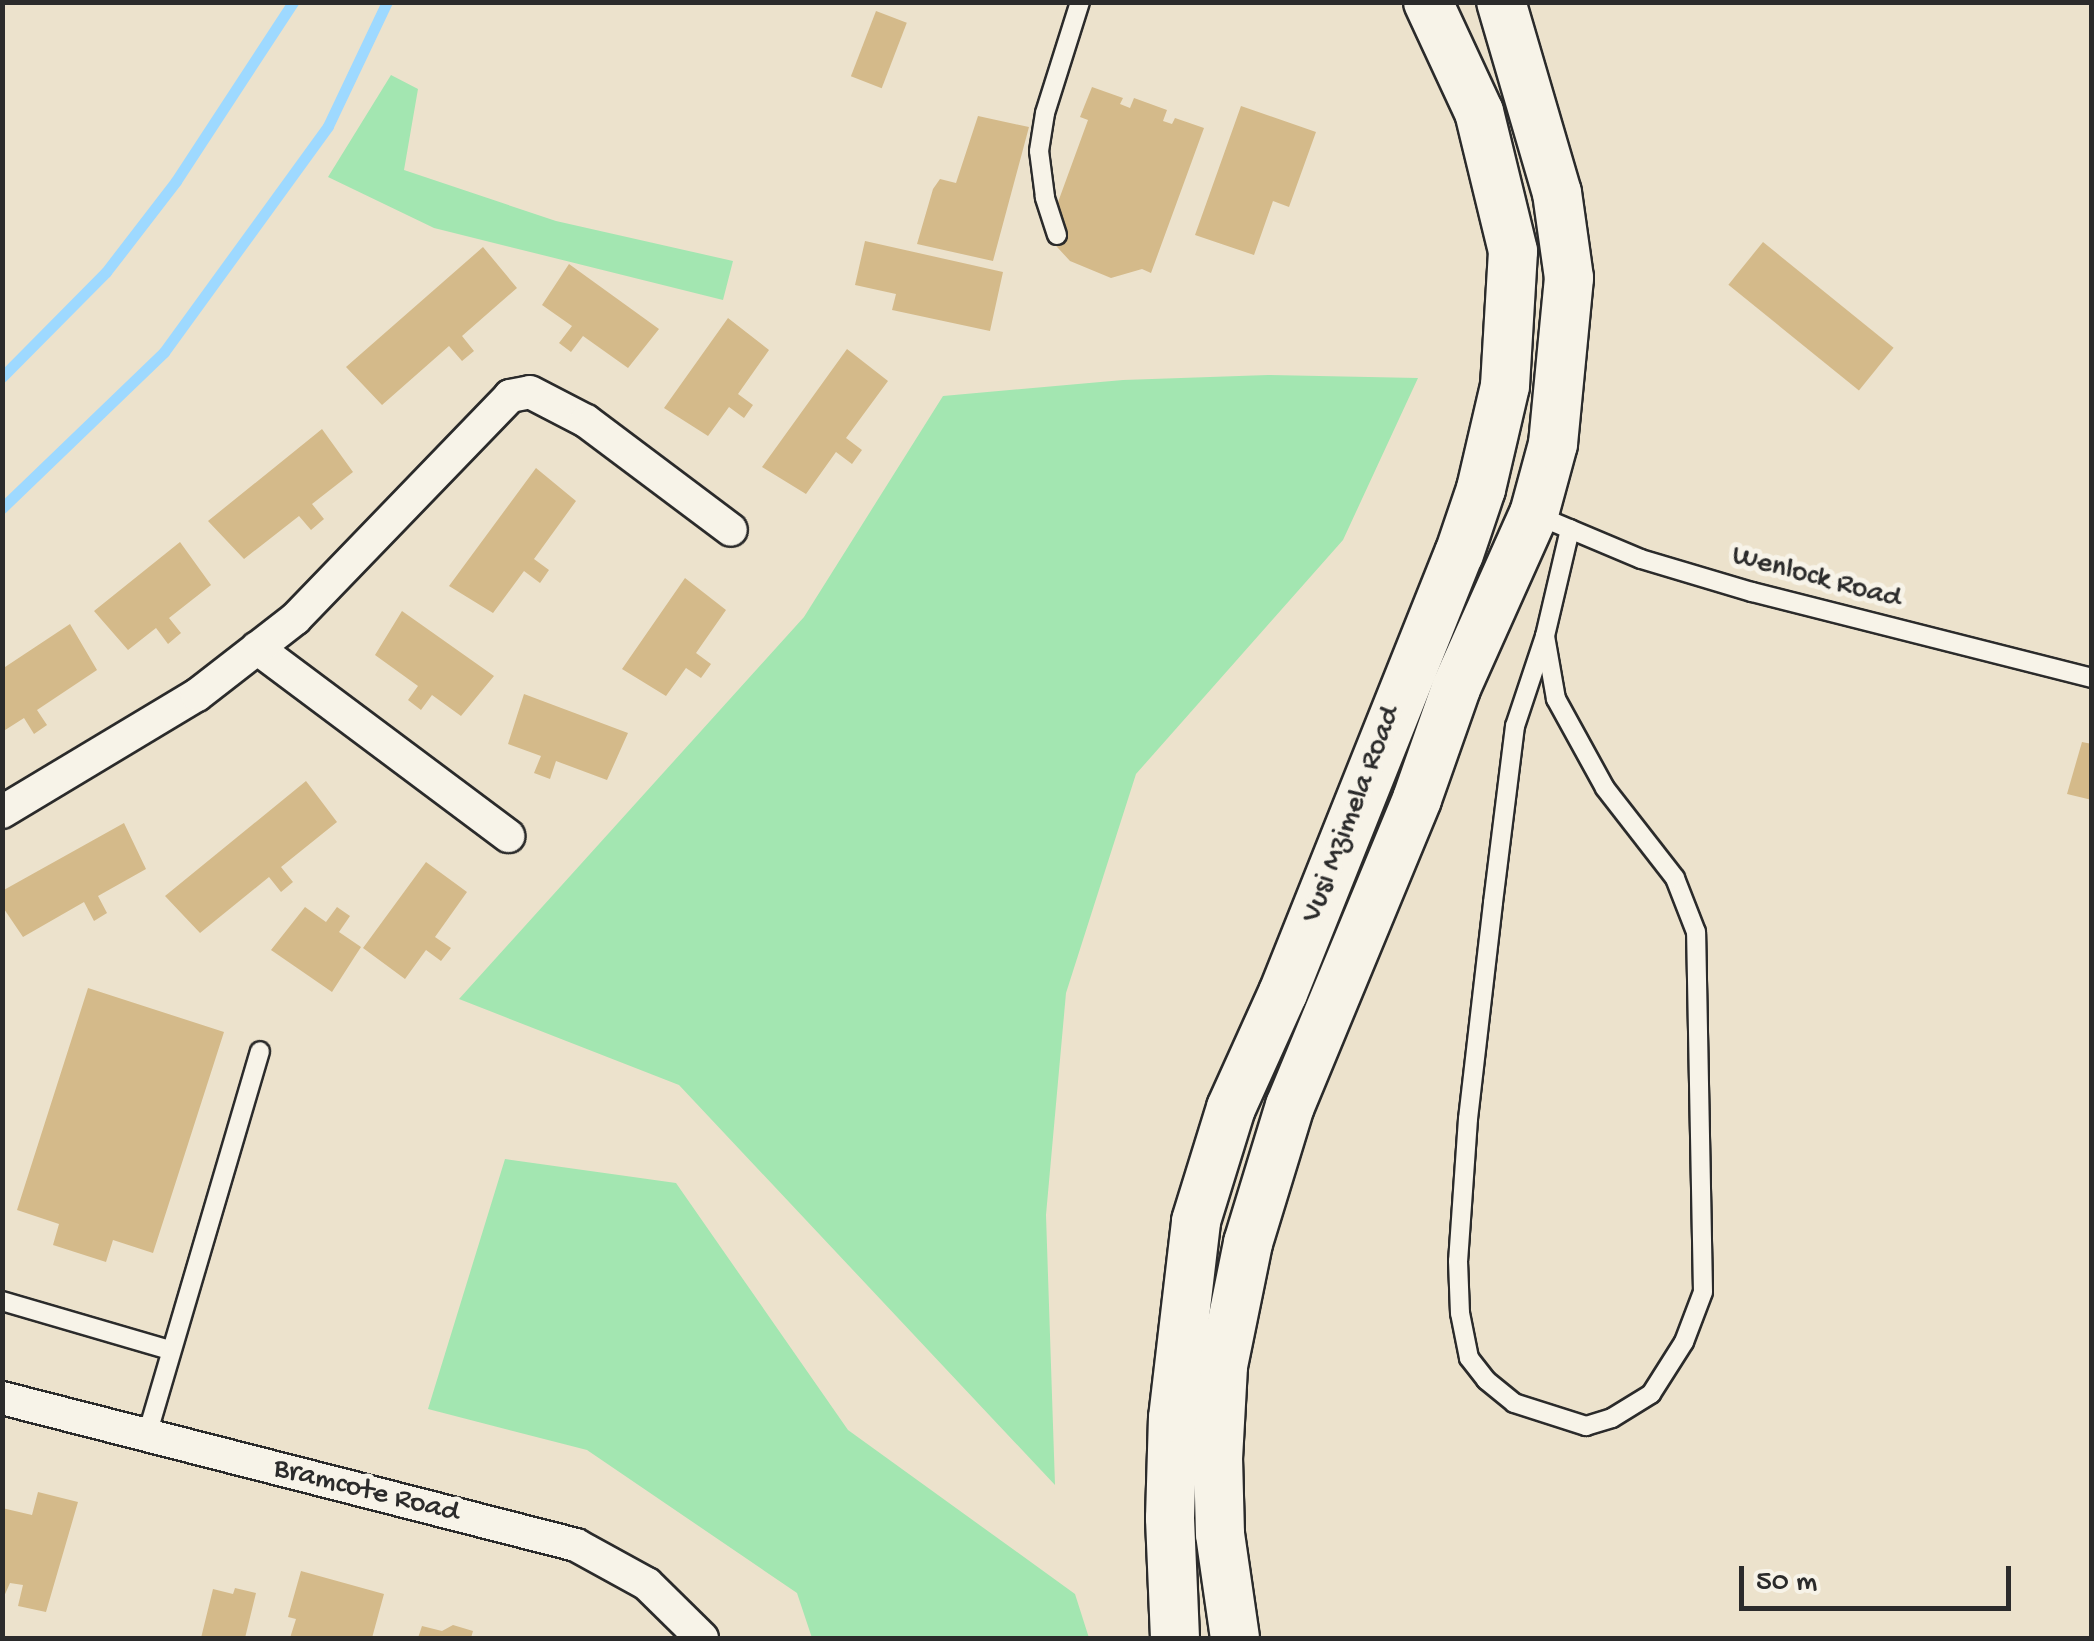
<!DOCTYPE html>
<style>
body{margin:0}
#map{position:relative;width:2094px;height:1641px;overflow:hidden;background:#ece2cc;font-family:"Gochi Hand",sans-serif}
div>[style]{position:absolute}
.green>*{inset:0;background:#a3e6b1}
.stream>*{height:11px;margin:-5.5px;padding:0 5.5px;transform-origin:5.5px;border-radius:5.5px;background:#9ed9ff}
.building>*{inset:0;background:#d4ba8a;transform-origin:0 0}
.roads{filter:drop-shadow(2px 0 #2b2b2b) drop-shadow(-2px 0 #2b2b2b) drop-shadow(0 2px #2b2b2b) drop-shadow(0 -2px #2b2b2b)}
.service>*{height:18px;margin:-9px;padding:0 9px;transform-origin:9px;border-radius:9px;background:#f7f3e8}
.minor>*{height:32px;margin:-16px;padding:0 16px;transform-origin:16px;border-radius:16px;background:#f7f3e8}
.secondary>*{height:48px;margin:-24px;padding:0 24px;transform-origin:24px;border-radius:24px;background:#f7f3e8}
span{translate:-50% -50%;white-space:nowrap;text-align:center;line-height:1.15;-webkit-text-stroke:10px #f7f3e8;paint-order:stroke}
.street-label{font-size:30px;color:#2b2b2b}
.frame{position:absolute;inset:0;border:5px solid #2b2b2b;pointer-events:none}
.scale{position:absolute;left:1739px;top:1566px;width:272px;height:45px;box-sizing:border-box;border:5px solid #2b2b2b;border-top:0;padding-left:12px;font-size:30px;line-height:35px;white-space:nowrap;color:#2b2b2b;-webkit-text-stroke:8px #f7f3e8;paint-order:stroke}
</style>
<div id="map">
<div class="green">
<div style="clip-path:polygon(391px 75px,418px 89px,404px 170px,556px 221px,733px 261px,723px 300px,434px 228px,328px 177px)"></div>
<div style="clip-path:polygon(1268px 375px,1418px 378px,1343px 540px,1136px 774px,1066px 993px,1046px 1215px,1055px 1485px,679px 1085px,459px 999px,804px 617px,943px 396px,1123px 380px)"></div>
<div style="clip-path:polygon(505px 1159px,676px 1183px,848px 1430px,1075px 1594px,1089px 1638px,812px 1638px,797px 1593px,587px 1450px,428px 1409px)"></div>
</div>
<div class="stream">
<div style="left:2px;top:377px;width:148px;rotate:-45.3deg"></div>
<div style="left:106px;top:272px;width:115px;rotate:-52.4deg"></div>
<div style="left:176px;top:181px;width:214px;rotate:-56.8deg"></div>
<div style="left:2px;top:508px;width:225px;rotate:-43.9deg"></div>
<div style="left:164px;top:352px;width:279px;rotate:-54deg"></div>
<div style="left:328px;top:126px;width:137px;rotate:-64.6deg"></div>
</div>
<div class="building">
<div style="left:876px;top:11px;width:33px;height:70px;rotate:21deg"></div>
<div style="clip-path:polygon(1092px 87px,1123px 98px,1120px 104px,1130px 108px,1134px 98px,1167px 110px,1163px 121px,1172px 124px,1175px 118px,1204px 128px,1151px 273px,1142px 269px,1111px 278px,1070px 261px,1046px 235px,1088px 120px,1080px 117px)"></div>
<div style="clip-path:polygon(1241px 106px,1316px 132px,1289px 207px,1273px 201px,1254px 255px,1195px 235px)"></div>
<div style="clip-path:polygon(978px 116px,1029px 127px,993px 261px,917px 244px,933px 189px,940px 179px,956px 183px)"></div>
<div style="clip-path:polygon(865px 241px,1003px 272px,990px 331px,892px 310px,896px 294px,855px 285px)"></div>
<div style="left:1763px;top:242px;width:168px;height:55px;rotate:39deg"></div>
<div style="clip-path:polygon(483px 247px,517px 288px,462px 336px,474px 351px,462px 361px,449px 346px,382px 405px,346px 367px)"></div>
<div style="clip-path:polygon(569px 264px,659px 329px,628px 368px,583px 336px,571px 352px,559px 343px,572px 326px,542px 305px)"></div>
<div style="clip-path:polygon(728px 318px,769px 350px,738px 394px,753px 405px,744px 418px,729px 407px,708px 436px,664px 408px)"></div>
<div style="clip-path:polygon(847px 349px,888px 381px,846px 438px,862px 450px,852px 464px,836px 452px,806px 494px,762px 467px)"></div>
<div style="clip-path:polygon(322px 429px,353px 472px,312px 504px,324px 519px,311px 530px,299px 516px,244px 559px,208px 521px)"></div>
<div style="clip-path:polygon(536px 468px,576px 501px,534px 559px,549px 570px,540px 583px,524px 571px,493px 613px,449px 586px)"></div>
<div style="clip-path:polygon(180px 542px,211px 585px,169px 618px,181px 633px,168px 644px,156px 628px,128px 650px,94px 611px)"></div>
<div style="clip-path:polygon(685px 578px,726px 610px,696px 653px,711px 664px,701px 678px,686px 668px,666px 696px,622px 669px)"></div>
<div style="clip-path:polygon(402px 611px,494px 676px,461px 716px,432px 695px,421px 710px,408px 700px,418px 686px,375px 655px)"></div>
<div style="clip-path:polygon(70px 624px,97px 670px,37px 710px,47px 725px,34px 734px,24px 718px,2px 732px,2px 669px)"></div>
<div style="clip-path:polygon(524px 694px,628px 733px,607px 780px,556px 761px,550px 779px,534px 773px,541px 756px,508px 744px)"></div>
<div style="clip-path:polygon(2082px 742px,2092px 744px,2092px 800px,2067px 794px)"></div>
<div style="clip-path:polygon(306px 781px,337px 822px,281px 867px,293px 882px,281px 892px,269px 877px,200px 933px,165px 896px)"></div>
<div style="clip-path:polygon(124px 823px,146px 869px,98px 896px,107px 913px,94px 921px,84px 902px,23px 937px,2px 906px,2px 891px)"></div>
<div style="clip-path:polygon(426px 862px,467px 892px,435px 937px,451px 948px,441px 961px,426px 950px,405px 979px,363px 948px)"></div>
<div style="clip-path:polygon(305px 907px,326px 922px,337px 907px,350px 916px,339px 932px,361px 947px,332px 992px,271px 950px)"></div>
<div style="clip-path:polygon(88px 988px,224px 1032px,153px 1253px,113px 1240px,106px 1262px,53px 1245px,59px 1224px,17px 1210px)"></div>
<div style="clip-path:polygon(38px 1492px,78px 1502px,46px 1612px,18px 1606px,23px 1585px,10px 1583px,2px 1601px,2px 1508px,32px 1515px)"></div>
<div style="clip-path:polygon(301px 1571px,384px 1594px,372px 1638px,290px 1638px,296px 1619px,288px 1617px)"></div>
<div style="clip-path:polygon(235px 1588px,256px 1593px,245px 1638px,201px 1638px,213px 1589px,233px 1594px)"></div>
<div style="clip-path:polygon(453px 1625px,473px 1631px,471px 1638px,418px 1638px,422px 1626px,442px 1631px)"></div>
</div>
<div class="roads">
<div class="service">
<div style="left:1057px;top:235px;width:40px;rotate:-108deg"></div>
<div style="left:1045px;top:197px;width:46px;rotate:-97.4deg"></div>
<div style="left:1039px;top:151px;width:38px;rotate:-81deg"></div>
<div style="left:1045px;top:113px;width:116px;rotate:-72.5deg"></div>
<div style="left:1534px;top:514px;width:116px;rotate:22.8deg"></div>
<div style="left:1641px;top:559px;width:116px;rotate:16.6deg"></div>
<div style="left:1752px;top:592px;width:351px;rotate:14.2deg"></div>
<div style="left:1545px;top:636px;width:95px;rotate:108.4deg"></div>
<div style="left:1515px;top:726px;width:178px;rotate:97.1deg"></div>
<div style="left:1493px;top:903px;width:217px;rotate:96.6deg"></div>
<div style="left:1468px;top:1119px;width:142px;rotate:94deg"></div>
<div style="left:1458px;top:1261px;width:52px;rotate:87.8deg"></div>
<div style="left:1460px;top:1313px;width:46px;rotate:78.7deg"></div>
<div style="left:1469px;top:1358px;width:28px;rotate:52deg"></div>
<div style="left:1486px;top:1380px;width:36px;rotate:39deg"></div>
<div style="left:1514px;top:1403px;width:76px;rotate:17.7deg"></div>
<div style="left:1586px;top:1426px;width:27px;rotate:-17deg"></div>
<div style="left:1612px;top:1418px;width:46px;rotate:-31.6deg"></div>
<div style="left:1651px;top:1394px;width:62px;rotate:-57.6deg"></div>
<div style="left:1684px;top:1342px;width:53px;rotate:-69.2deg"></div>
<div style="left:1703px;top:1292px;width:360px;rotate:-91.1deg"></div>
<div style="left:1696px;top:932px;width:58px;rotate:-111.3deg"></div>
<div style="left:1675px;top:878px;width:114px;rotate:-127.9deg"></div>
<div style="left:1605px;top:788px;width:102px;rotate:-118.8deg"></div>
<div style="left:1556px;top:699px;width:64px;rotate:-99.9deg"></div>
<div style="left:1545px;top:636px;width:110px;rotate:-76.8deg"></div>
<div style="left:2px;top:1301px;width:175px;rotate:16.3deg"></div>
<div style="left:147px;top:1435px;width:400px;rotate:-73.6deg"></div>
</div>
<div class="minor">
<div style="left:257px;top:648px;width:314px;rotate:36.8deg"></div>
<div style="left:2px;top:812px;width:227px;rotate:-31deg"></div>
<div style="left:197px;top:695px;width:124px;rotate:-37.8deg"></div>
<div style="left:295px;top:619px;width:310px;rotate:-46deg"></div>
<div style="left:510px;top:396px;width:20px;rotate:-11deg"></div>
<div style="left:530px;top:392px;width:63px;rotate:27.4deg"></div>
<div style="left:586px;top:421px;width:181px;rotate:36.9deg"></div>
<div style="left:2px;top:1398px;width:593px;rotate:14.36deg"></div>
<div style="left:576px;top:1545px;width:81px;rotate:28.8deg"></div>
<div style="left:647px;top:1584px;width:77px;rotate:44.5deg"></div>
</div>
<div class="secondary">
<div style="left:1175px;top:1638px;width:120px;rotate:-92.4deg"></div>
<div style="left:1170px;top:1518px;width:100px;rotate:-88.3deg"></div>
<div style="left:1173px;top:1418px;width:198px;rotate:-83.3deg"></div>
<div style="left:1196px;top:1221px;width:118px;rotate:-72.8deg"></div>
<div style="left:1231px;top:1108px;width:126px;rotate:-65.7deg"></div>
<div style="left:1283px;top:993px;width:473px;rotate:-68.2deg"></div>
<div style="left:1459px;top:554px;width:69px;rotate:-71.3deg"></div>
<div style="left:1481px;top:489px;width:106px;rotate:-76.9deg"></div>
<div style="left:1505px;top:386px;width:135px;rotate:-86.6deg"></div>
<div style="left:1513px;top:251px;width:143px;rotate:-103.7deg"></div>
<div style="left:1479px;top:112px;width:121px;rotate:-114.9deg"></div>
<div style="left:1235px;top:1638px;width:105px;rotate:-98.2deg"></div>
<div style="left:1220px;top:1534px;width:75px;rotate:-91.5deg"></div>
<div style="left:1218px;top:1459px;width:93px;rotate:-86.9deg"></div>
<div style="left:1223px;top:1366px;width:126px;rotate:-78.5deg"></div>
<div style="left:1248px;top:1243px;width:143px;rotate:-73deg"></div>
<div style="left:1290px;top:1106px;width:332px;rotate:-67.5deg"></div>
<div style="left:1417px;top:799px;width:118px;rotate:-70.6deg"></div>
<div style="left:1456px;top:688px;width:191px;rotate:-65.9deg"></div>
<div style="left:1534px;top:514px;width:73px;rotate:-74.8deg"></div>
<div style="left:1553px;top:444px;width:167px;rotate:-84.5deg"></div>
<div style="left:1569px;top:278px;width:86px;rotate:-98deg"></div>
<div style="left:1557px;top:193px;width:199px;rotate:-106.3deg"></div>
</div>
</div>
<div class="street-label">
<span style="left:1816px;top:579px;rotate:15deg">Wenlock Road</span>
<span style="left:1353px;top:815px;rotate:-69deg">Vusi Mzimela Road</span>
<span style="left:366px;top:1492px;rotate:14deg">Bramcote Road</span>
</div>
<div class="frame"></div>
<div class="scale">50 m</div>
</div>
